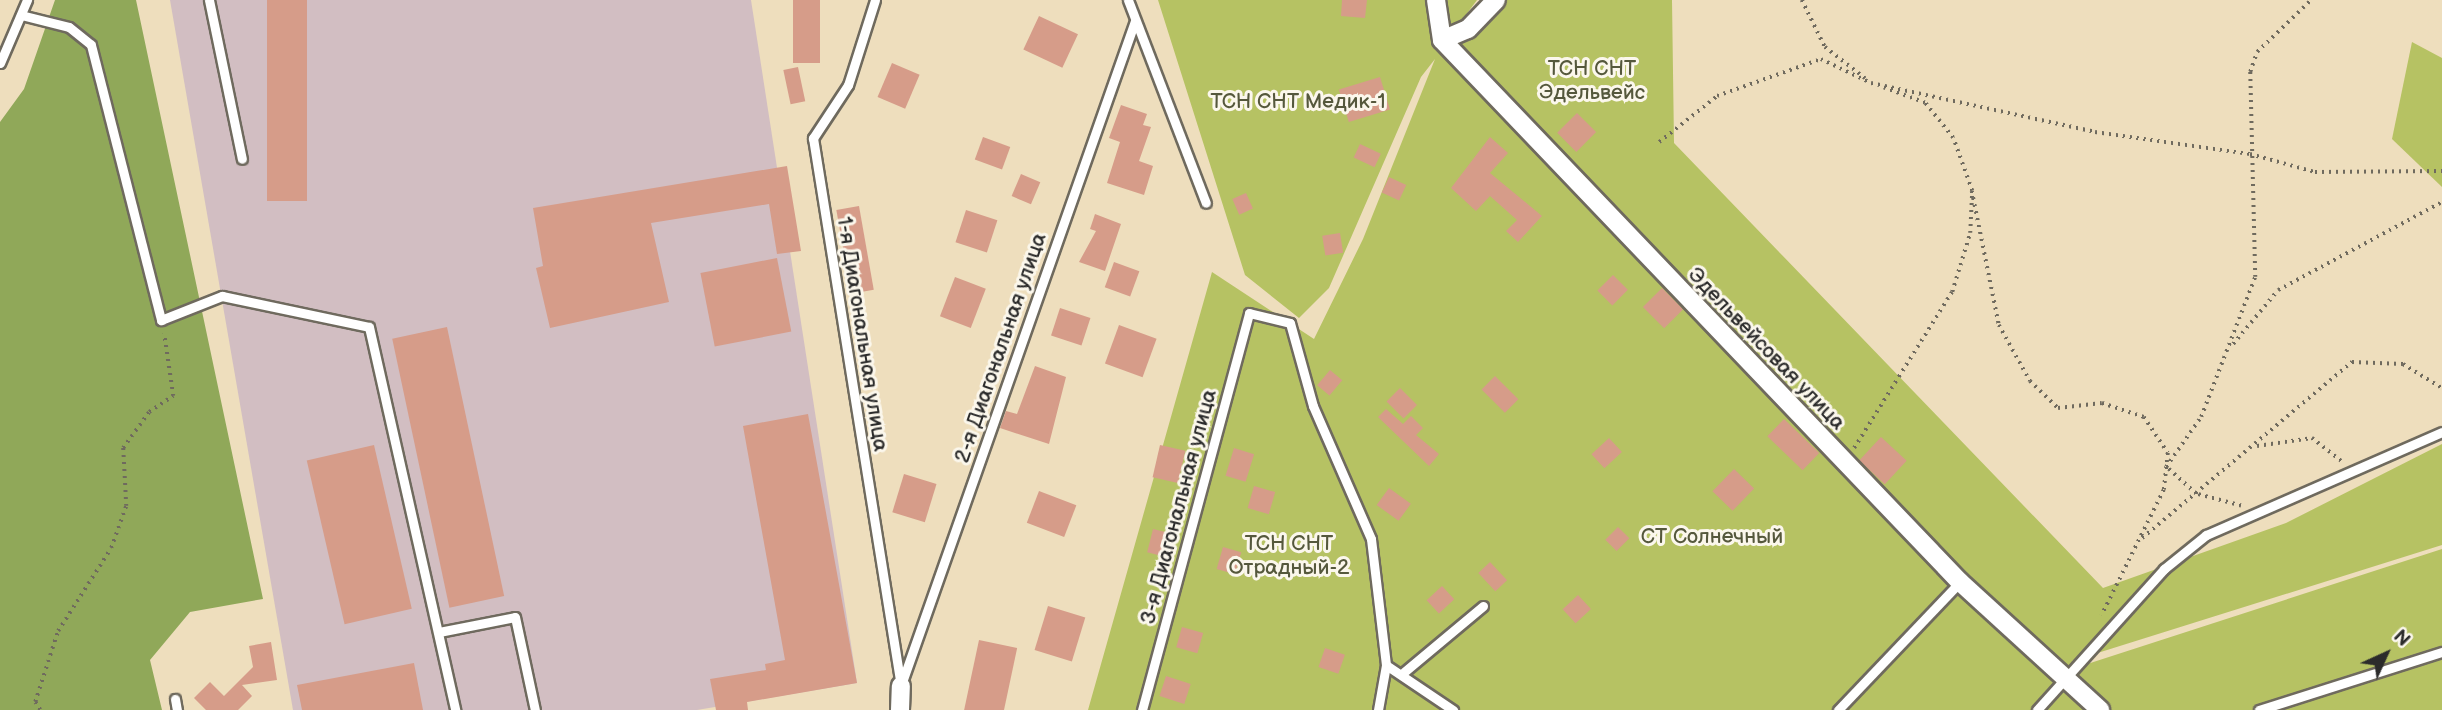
<!DOCTYPE html>
<meta charset="utf-8">
<style>
body{margin:0}
#map{position:relative;width:2442px;height:710px;overflow:hidden;background:#eedebd;font-family:"Balsamiq Sans",sans-serif}
div>[style]{position:absolute}
.industrial>*{inset:0;background:#d2bec2}
.green>*{inset:0;background:#b6c263}
.forest>*{inset:0;background:#90a859}
.building>*{inset:0;background:#d69c89;transform-origin:0 0}
.path>*{height:3.5px;margin-top:-1.75px;transform-origin:0;background:repeating-linear-gradient(90deg,#6f6a5e 0 2px,transparent 0 7px)}
.roads{filter:drop-shadow(2px 0 #6f6a5e) drop-shadow(-2px 0 #6f6a5e) drop-shadow(0 2px #6f6a5e) drop-shadow(0 -2px #6f6a5e)}
.lane>*{height:9px;margin:-4.5px;padding:0 4.5px;transform-origin:4.5px;border-radius:4.5px;background:#fff}
.street>*{height:18px;margin:-9px;padding:0 9px;transform-origin:9px;border-radius:9px;background:#fff}
span{translate:-50% -50%;white-space:nowrap;text-align:center;line-height:1.15;-webkit-text-stroke:6px #fbf7ec;paint-order:stroke}
.park-label{font-size:21px;color:#55583c}
.street-label{font-size:21px;color:#2b2b2b}
.north{position:absolute;left:2351px;top:619px;width:70px;height:70px;-webkit-text-stroke:5px #fbf7ec;paint-order:stroke;rotate:45deg;font-size:19px;font-weight:700;line-height:28px;text-align:center;color:#2b2b2b}
.north::after{content:'';display:block;margin:auto;width:24px;height:32px;background:#2b2b2b;clip-path:polygon(50% 0,100% 100%,50% 72%,0 100%)}
</style>
<div id="map">
<div class="industrial">
<div style="clip-path:polygon(170px 0,751px 0,857px 683px,697px 710px,293px 710px)"></div>
</div>
<div class="green">
<div style="clip-path:polygon(1158px 0,1477px 0,1454px 31px,1487px 0,1672px 0,1674px 143px,2103px 588px,2286px 523px,2442px 444px,2442px 545px,2072px 661px,2078px 667px,2442px 549px,2442px 710px,1088px 710px,1212px 272px,1314px 339px,1363px 239px,1435px 59px,1421px 77px,1329px 288px,1299px 318px,1245px 275px)"></div>
<div style="clip-path:polygon(2412px 42px,2442px 58px,2442px 187px,2392px 139px)"></div>
</div>
<div class="forest">
<div style="clip-path:polygon(55px 0,136px 0,263px 599px,190px 612px,150px 660px,162px 710px,0 710px,0 122px,24px 89px)"></div>
</div>
<div class="building">
<div style="left:267px;top:0;width:40px;height:201px"></div>
<div style="left:793px;top:0;width:27px;height:63px"></div>
<div style="clip-path:polygon(1342px 0,1367px 0,1365px 18px,1341px 16px)"></div>
<div style="left:1039px;top:16px;width:43px;height:37px;rotate:25deg"></div>
<div style="left:892px;top:63px;width:30px;height:37px;rotate:23deg"></div>
<div style="left:798px;top:67px;width:35px;height:15px;rotate:78deg"></div>
<div style="left:1380px;top:77px;width:34px;height:43px;rotate:73deg"></div>
<div style="clip-path:polygon(1121px 105px,1147px 114px,1143px 125px,1151px 127px,1139px 161px,1153px 166px,1144px 195px,1107px 183px,1120px 142px,1109px 138px)"></div>
<div style="left:1577px;top:113px;width:27px;height:28px;rotate:45deg"></div>
<div style="left:983px;top:137px;width:29px;height:24px;rotate:20deg"></div>
<div style="clip-path:polygon(1490px 137px,1508px 153px,1490px 173px,1542px 216px,1518px 242px,1506px 231px,1517px 220px,1490px 196px,1476px 211px,1451px 188px)"></div>
<div style="left:1360px;top:144px;width:23px;height:15px;rotate:25deg"></div>
<div style="clip-path:polygon(787px 166px,801px 251px,777px 254px,769px 204px,651px 223px,669px 302px,550px 328px,536px 268px,543px 266px,533px 208px)"></div>
<div style="left:1021px;top:174px;width:21px;height:24px;rotate:23deg"></div>
<div style="left:1389px;top:177px;width:19px;height:17px;rotate:25deg"></div>
<div style="left:1246px;top:193px;width:17px;height:15px;rotate:66deg"></div>
<div style="left:859px;top:206px;width:85px;height:23px;rotate:80deg"></div>
<div style="left:966px;top:210px;width:33px;height:34px;rotate:18deg"></div>
<div style="clip-path:polygon(1095px 214px,1121px 224px,1105px 271px,1079px 262px,1096px 231px,1090px 229px)"></div>
<div style="left:1340px;top:233px;width:20px;height:18px;rotate:81deg"></div>
<div style="left:777px;top:258px;width:75px;height:78px;rotate:79deg"></div>
<div style="left:1114px;top:262px;width:27px;height:27px;rotate:20deg"></div>
<div style="left:1613px;top:275px;width:21px;height:22px;rotate:45deg"></div>
<div style="left:955px;top:277px;width:33px;height:42px;rotate:21deg"></div>
<div style="left:1662px;top:288px;width:30px;height:27px;rotate:45deg"></div>
<div style="left:1060px;top:308px;width:32px;height:29px;rotate:18deg"></div>
<div style="left:1119px;top:325px;width:40px;height:41px;rotate:20deg"></div>
<div style="left:447px;top:327px;width:275px;height:56px;rotate:78deg"></div>
<div style="clip-path:polygon(1035px 366px,1066px 377px,1049px 444px,1000px 428px,1006px 411px,1017px 414px)"></div>
<div style="left:1330px;top:370px;width:16px;height:20px;rotate:40deg"></div>
<div style="left:1495px;top:376px;width:33px;height:19px;rotate:45deg"></div>
<div style="left:1400px;top:388px;width:24px;height:19px;rotate:45deg"></div>
<div style="clip-path:polygon(1386px 409px,1403px 424px,1411px 416px,1423px 428px,1416px 435px,1439px 454px,1429px 466px,1378px 417px)"></div>
<div style="clip-path:polygon(808px 414px,857px 683px,747px 702px,748px 710px,716px 710px,710px 679px,766px 670px,765px 664px,785px 660px,743px 426px)"></div>
<div style="left:1784px;top:419px;width:49px;height:24px;rotate:44deg"></div>
<div style="left:1881px;top:437px;width:35px;height:32px;rotate:43deg"></div>
<div style="left:1609px;top:438px;width:19px;height:24px;rotate:47deg"></div>
<div style="left:374px;top:445px;width:168px;height:69px;rotate:77deg"></div>
<div style="left:1160px;top:445px;width:26px;height:33px;rotate:13deg"></div>
<div style="left:1234px;top:448px;width:21px;height:29px;rotate:17deg"></div>
<div style="left:1734px;top:469px;width:28px;height:31px;rotate:44deg"></div>
<div style="left:904px;top:474px;width:34px;height:40px;rotate:17deg"></div>
<div style="left:1254px;top:486px;width:22px;height:23px;rotate:16deg"></div>
<div style="left:1389px;top:488px;width:27px;height:21px;rotate:36deg"></div>
<div style="left:1039px;top:491px;width:40px;height:34px;rotate:21deg"></div>
<div style="left:1618px;top:527px;width:16px;height:18px;rotate:45deg"></div>
<div style="left:1153px;top:529px;width:16px;height:24px;rotate:14deg"></div>
<div style="left:1223px;top:547px;width:19px;height:23px;rotate:16deg"></div>
<div style="left:1490px;top:562px;width:25px;height:16px;rotate:47deg"></div>
<div style="left:1442px;top:586px;width:18px;height:21px;rotate:47deg"></div>
<div style="left:1578px;top:595px;width:19px;height:21px;rotate:47deg"></div>
<div style="left:1048px;top:606px;width:39px;height:46px;rotate:17deg"></div>
<div style="left:1182px;top:627px;width:22px;height:21px;rotate:16deg"></div>
<div style="left:979px;top:640px;width:39px;height:72px;rotate:12deg"></div>
<div style="clip-path:polygon(271px 642px,277px 680px,242px 685px,252px 696px,238px 710px,206px 710px,194px 698px,210px 682px,224px 696px,253px 667px,249px 646px)"></div>
<div style="left:1325px;top:648px;width:21px;height:20px;rotate:19deg"></div>
<div style="clip-path:polygon(414px 663px,423px 710px,302px 710px,297px 685px)"></div>
<div style="left:1166px;top:676px;width:26px;height:21px;rotate:18deg"></div>
</div>
<div class="path">
<div style="left:1802px;top:0;width:52px;rotate:63.9deg"></div>
<div style="left:1825px;top:47px;width:51px;rotate:37.8deg"></div>
<div style="left:1659px;top:142px;width:74px;rotate:-38.4deg"></div>
<div style="left:1717px;top:96px;width:110px;rotate:-19.6deg"></div>
<div style="left:1821px;top:59px;width:55px;rotate:25.6deg"></div>
<div style="left:1871px;top:83px;width:229px;rotate:12.3deg"></div>
<div style="left:2095px;top:132px;width:157px;rotate:8.1deg"></div>
<div style="left:2250px;top:154px;width:67px;rotate:15.5deg"></div>
<div style="left:2315px;top:172px;width:127px;rotate:-0.5deg"></div>
<div style="left:1972px;top:191px;width:137px;rotate:78.6deg"></div>
<div style="left:1999px;top:325px;width:64px;rotate:61deg"></div>
<div style="left:2030px;top:381px;width:39px;rotate:44deg"></div>
<div style="left:2058px;top:408px;width:44px;rotate:-6.5deg"></div>
<div style="left:2102px;top:403px;width:44px;rotate:18.4deg"></div>
<div style="left:2144px;top:417px;width:43px;rotate:56.3deg"></div>
<div style="left:2168px;top:453px;width:37px;rotate:96deg"></div>
<div style="left:2164px;top:490px;width:140px;rotate:116.4deg"></div>
<div style="left:2233px;top:344px;width:70px;rotate:-50.2deg"></div>
<div style="left:2278px;top:290px;width:186px;rotate:-28.2deg"></div>
<div style="left:2257px;top:446px;width:56px;rotate:-8.3deg"></div>
<div style="left:2312px;top:438px;width:37px;rotate:38deg"></div>
<div style="left:1854px;top:448px;width:184px;rotate:-57.9deg"></div>
<div style="left:1952px;top:292px;width:62px;rotate:-73deg"></div>
<div style="left:1970px;top:233px;width:42px;rotate:-87.3deg"></div>
<div style="left:1972px;top:191px;width:56px;rotate:-109.7deg"></div>
<div style="left:1953px;top:138px;width:45px;rotate:-128.7deg"></div>
<div style="left:1925px;top:103px;width:44px;rotate:-159.9deg"></div>
<div style="left:2241px;top:506px;width:47px;rotate:-165.1deg"></div>
<div style="left:2196px;top:494px;width:40px;rotate:-138deg"></div>
<div style="left:2166px;top:467px;width:61px;rotate:-55deg"></div>
<div style="left:2201px;top:417px;width:150px;rotate:-68.9deg"></div>
<div style="left:2255px;top:277px;width:205px;rotate:-91.4deg"></div>
<div style="left:2250px;top:72px;width:21px;rotate:-71deg"></div>
<div style="left:2257px;top:52px;width:75px;rotate:-43.9deg"></div>
<div style="left:2142px;top:538px;width:274px;rotate:-40deg"></div>
<div style="left:2352px;top:362px;width:51px;rotate:2.2deg"></div>
<div style="left:2403px;top:364px;width:46px;rotate:31.6deg"></div>
<div style="left:40px;top:710px;width:9px;rotate:-122deg"></div>
<div style="left:35px;top:702px;width:75px;rotate:-72.1deg"></div>
<div style="left:58px;top:631px;width:98px;rotate:-57.4deg"></div>
<div style="left:111px;top:548px;width:45px;rotate:-70.3deg"></div>
<div style="left:126px;top:506px;width:58px;rotate:-93deg"></div>
<div style="left:123px;top:448px;width:44px;rotate:-54.2deg"></div>
<div style="left:149px;top:412px;width:29px;rotate:-34deg"></div>
<div style="left:173px;top:396px;width:63px;rotate:-98.3deg"></div>
</div>
<div class="roads">
<div class="lane">
<div style="left:209px;top:0;width:162px;rotate:78.3deg"></div>
<div style="left:875px;top:0;width:89px;rotate:107.6deg"></div>
<div style="left:848px;top:85px;width:64px;rotate:123.4deg"></div>
<div style="left:813px;top:138px;width:555px;rotate:80.88deg"></div>
<div style="left:1128px;top:0;width:217px;rotate:69deg"></div>
<div style="left:21px;top:15px;width:49px;rotate:14deg"></div>
<div style="left:69px;top:27px;width:28px;rotate:39deg"></div>
<div style="left:91px;top:45px;width:284px;rotate:75.7deg"></div>
<div style="left:161px;top:320px;width:66px;rotate:-21.5deg"></div>
<div style="left:222px;top:296px;width:150px;rotate:11.9deg"></div>
<div style="left:369px;top:327px;width:393px;rotate:77.3deg"></div>
<div style="left:0;top:63px;width:69px;rotate:-66.8deg"></div>
<div style="left:439px;top:632px;width:77px;rotate:-11.2deg"></div>
<div style="left:515px;top:617px;width:95px;rotate:77.9deg"></div>
<div style="left:1386px;top:665px;width:81px;rotate:33.9deg"></div>
<div style="left:1404px;top:672px;width:103px;rotate:-39.9deg"></div>
<div style="left:901px;top:685px;width:704px;rotate:-70.59deg"></div>
<div style="left:175px;top:699px;width:11px;rotate:80deg"></div>
<div style="left:1142px;top:710px;width:411px;rotate:-74.9deg"></div>
<div style="left:1249px;top:313px;width:42px;rotate:13.7deg"></div>
<div style="left:1290px;top:323px;width:86px;rotate:74.5deg"></div>
<div style="left:1313px;top:406px;width:145px;rotate:66.4deg"></div>
<div style="left:1371px;top:539px;width:127px;rotate:83.2deg"></div>
<div style="left:1386px;top:665px;width:46px;rotate:100.1deg"></div>
<div style="left:1838px;top:710px;width:177px;rotate:-46.4deg"></div>
<div style="left:2037px;top:710px;width:190px;rotate:-48deg"></div>
<div style="left:2164px;top:569px;width:54px;rotate:-39deg"></div>
<div style="left:2206px;top:535px;width:257px;rotate:-23.6deg"></div>
<div style="left:2259px;top:710px;width:192px;rotate:-17.6deg"></div>
</div>
<div class="street">
<div style="left:1436px;top:0;width:40px;rotate:81.5deg"></div>
<div style="left:1442px;top:40px;width:750px;rotate:46.3deg"></div>
<div style="left:1960px;top:582px;width:190px;rotate:42.4deg"></div>
<div style="left:1442px;top:40px;width:28px;rotate:-23deg"></div>
<div style="left:1468px;top:29px;width:40px;rotate:-46deg"></div>
<div style="left:900px;top:710px;width:24px;rotate:-88deg"></div>
</div>
</div>
<div class="park-label">
<span style="left:1592px;top:81px">ТСН СНТ<br>Эдельвейс</span>
<span style="left:1298px;top:102px">ТСН СНТ Медик-1</span>
<span style="left:1712px;top:537px">СТ Солнечный</span>
<span style="left:1289px;top:556px">ТСН СНТ<br>Отрадный-2</span>
</div>
<div class="street-label">
<span style="left:862px;top:334px;rotate:81deg">1-я Диагональная улица</span>
<span style="left:1001px;top:348px;rotate:-71deg">2-я Диагональная улица</span>
<span style="left:1766px;top:349px;rotate:46deg">Эдельвейсовая улица</span>
<span style="left:1179px;top:507px;rotate:-75deg">3-я Диагональная улица</span>
</div>
<div class="north">N</div>
</div>
